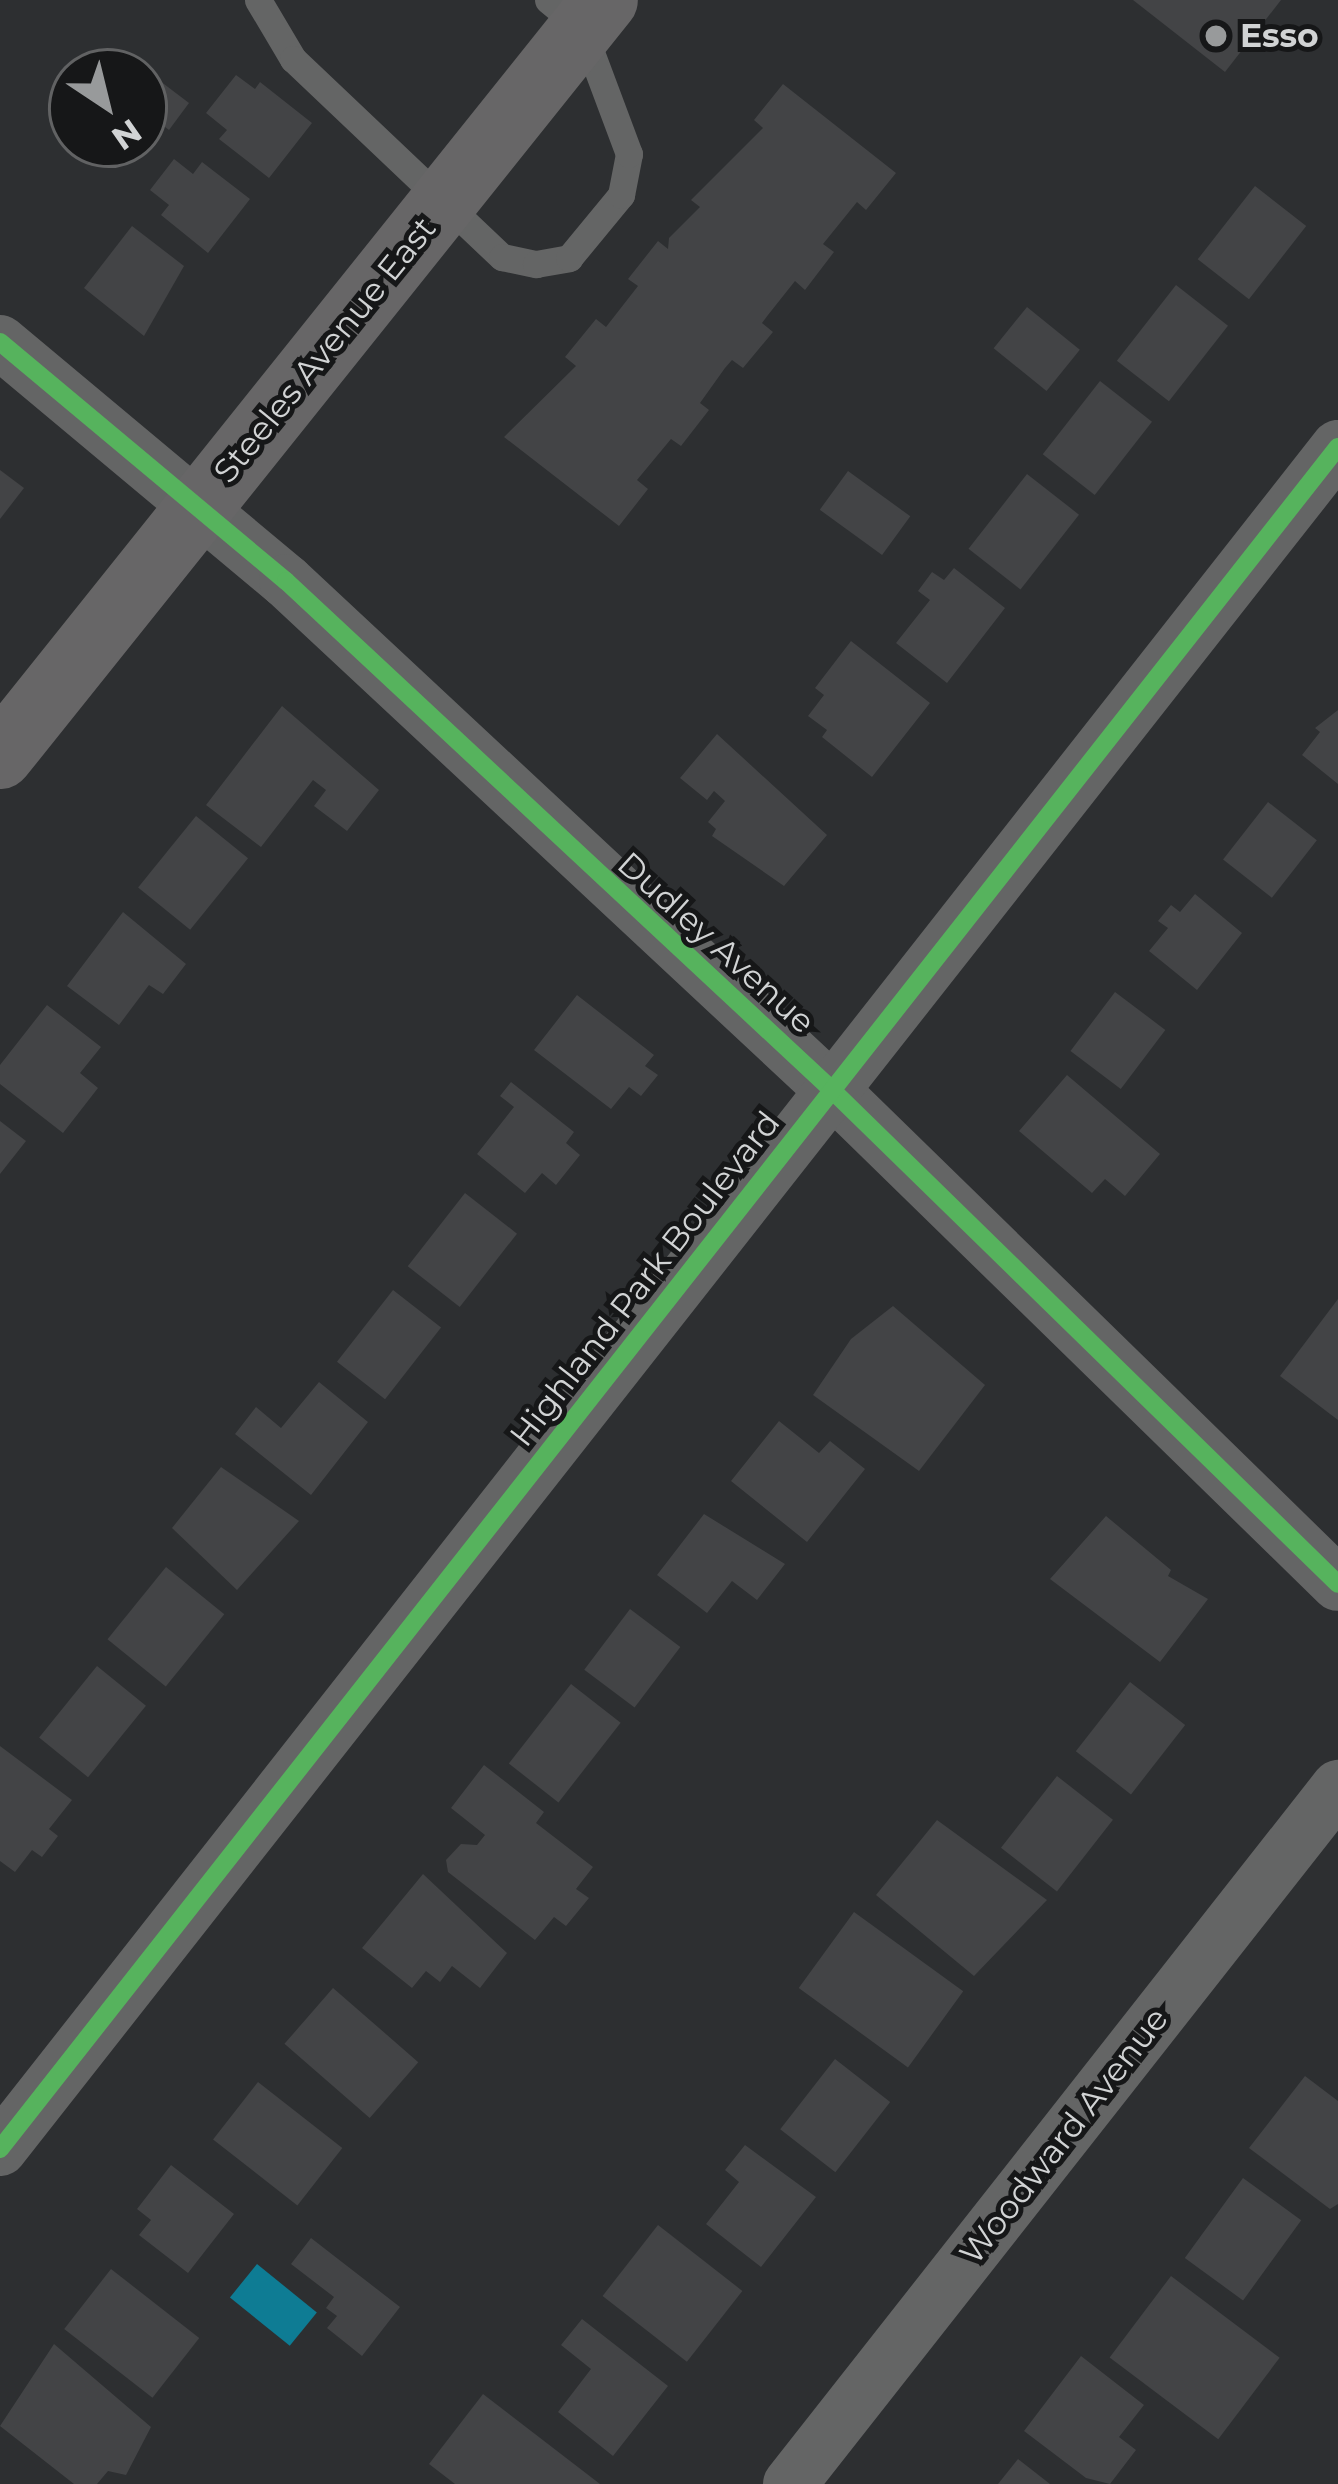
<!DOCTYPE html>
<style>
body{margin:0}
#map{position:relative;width:1338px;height:2484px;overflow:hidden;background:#2d2f31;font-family:Montserrat,sans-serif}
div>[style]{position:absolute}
.water>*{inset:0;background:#0e7c94;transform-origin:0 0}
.building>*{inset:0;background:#434446;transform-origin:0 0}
.service>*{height:27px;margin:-13.5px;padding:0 13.5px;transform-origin:13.5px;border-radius:13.5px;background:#646565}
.minor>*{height:54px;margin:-27px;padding:0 27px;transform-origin:27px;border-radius:27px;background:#646565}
.secondary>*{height:66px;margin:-33px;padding:0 33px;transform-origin:33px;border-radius:33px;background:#676667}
.cycleway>*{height:18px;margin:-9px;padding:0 9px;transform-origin:9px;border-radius:9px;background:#56b35d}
.dots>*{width:33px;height:33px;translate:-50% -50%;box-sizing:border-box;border:6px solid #161718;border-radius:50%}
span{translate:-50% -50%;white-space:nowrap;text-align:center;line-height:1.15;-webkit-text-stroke:10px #161718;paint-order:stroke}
.poi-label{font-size:33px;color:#d1d3d4;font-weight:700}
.left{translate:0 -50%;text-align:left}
.street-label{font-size:33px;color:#d1d3d4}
.north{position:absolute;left:48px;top:48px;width:120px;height:120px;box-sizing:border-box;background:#161718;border:3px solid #616263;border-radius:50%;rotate:145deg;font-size:33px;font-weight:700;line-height:48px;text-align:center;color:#d1d3d4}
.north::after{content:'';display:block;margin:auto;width:42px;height:54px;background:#989a9b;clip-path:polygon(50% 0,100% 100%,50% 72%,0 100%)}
</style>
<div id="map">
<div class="water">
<div style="left:257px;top:2264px;width:77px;height:43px;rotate:39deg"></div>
</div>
<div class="building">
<div style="clip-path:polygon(1133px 0,1281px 0,1225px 72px)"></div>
<div style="clip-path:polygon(139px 65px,189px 103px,169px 130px,144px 111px)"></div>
<div style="clip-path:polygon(236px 75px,255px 89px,260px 82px,312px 123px,269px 178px,219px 139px,227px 130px,206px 113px)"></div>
<div style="clip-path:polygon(783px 84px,896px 173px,866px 210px,857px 202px,823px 244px,834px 252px,805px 290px,795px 281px,768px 315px,762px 323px,773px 332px,743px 368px,732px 360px,725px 368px,700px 403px,709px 410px,681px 446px,671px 439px,637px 480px,648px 489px,619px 526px,504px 437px,576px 366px,565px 357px,596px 319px,606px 327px,638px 286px,628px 279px,658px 241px,668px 249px,669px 238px,700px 207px,691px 200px,763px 128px,754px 120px)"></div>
<div style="clip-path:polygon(174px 159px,193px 174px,202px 162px,250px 199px,208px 253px,161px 215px,169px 205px,150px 190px)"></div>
<div style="left:1255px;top:186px;width:65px;height:93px;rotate:38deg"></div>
<div style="clip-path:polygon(132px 226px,184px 266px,144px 336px,84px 288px)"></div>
<div style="left:1176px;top:285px;width:66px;height:96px;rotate:38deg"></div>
<div style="left:1027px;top:307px;width:68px;height:53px;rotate:39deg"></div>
<div style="left:1100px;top:381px;width:66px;height:93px;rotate:38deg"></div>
<div style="clip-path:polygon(0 470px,24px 488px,0 519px)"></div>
<div style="left:848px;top:471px;width:77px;height:48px;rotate:36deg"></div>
<div style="left:1027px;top:474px;width:66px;height:95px;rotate:38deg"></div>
<div style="clip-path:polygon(954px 568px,1005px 608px,947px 683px,896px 643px,930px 600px,918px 591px,932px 572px,944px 580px)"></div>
<div style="clip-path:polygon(851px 641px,930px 703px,872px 777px,822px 737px,827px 730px,808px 716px,824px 695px,815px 688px)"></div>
<div style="clip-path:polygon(282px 706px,379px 790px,347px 831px,314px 806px,326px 790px,313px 780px,261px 847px,206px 805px)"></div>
<div style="clip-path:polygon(1338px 710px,1338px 784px,1302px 755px,1320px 732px,1315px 728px)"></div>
<div style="clip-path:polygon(717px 734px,827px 835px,784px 886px,712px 836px,716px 829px,708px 822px,725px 801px,714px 791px,707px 800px,680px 778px)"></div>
<div style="left:1268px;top:802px;width:62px;height:73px;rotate:38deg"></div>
<div style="left:196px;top:816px;width:67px;height:92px;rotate:39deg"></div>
<div style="clip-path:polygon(1195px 894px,1242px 933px,1197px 990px,1149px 951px,1168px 928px,1158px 921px,1171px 905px,1180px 912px)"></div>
<div style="clip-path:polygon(123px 912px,186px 964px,163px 994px,149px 985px,119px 1025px,67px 986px)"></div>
<div style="left:1115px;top:992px;width:63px;height:74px;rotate:37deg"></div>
<div style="clip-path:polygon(577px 995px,654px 1055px,645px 1066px,658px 1075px,641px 1096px,629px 1087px,611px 1109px,534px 1050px)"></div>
<div style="clip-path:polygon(47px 1005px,101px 1047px,80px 1073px,98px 1088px,63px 1133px,0 1084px,0 1065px)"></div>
<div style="clip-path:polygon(1067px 1075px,1160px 1154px,1125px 1196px,1105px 1179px,1092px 1193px,1019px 1131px)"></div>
<div style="clip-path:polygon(511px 1082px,574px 1132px,566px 1143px,580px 1155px,556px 1185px,542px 1173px,525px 1193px,477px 1154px,514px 1107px,500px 1096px)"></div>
<div style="clip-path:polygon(0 1121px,26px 1141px,0 1174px)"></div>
<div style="left:465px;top:1193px;width:66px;height:93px;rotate:38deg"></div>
<div style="left:393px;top:1290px;width:61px;height:91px;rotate:38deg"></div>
<div style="clip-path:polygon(1338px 1299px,1338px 1420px,1280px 1376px)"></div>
<div style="clip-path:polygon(893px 1306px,985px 1385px,919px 1471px,813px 1395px,851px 1339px)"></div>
<div style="clip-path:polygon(319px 1382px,368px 1422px,311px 1495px,235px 1434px,256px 1407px,281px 1428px)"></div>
<div style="clip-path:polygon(779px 1421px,819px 1453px,830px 1441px,865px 1469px,807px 1542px,731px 1481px)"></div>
<div style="clip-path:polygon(221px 1467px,299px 1521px,237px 1590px,172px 1528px)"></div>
<div style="clip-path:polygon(704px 1514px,785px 1564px,757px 1600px,732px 1581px,707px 1613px,657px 1575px)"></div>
<div style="clip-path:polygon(1106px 1516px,1171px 1570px,1168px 1576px,1208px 1599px,1160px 1662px,1050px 1579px)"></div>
<div style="left:166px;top:1567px;width:75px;height:93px;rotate:39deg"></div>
<div style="left:630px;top:1609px;width:63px;height:76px;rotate:37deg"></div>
<div style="left:97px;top:1666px;width:63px;height:92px;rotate:39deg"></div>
<div style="left:1130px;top:1682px;width:70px;height:88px;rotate:38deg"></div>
<div style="left:571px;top:1684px;width:63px;height:101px;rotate:38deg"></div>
<div style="clip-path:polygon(0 1746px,72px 1800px,49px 1829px,58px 1836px,42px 1857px,32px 1850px,15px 1872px,0 1861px)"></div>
<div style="clip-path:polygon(484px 1765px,544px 1812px,536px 1823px,593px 1867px,576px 1889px,589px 1898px,566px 1926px,554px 1917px,535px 1940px,448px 1872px,446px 1860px,461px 1844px,477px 1845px,485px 1835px,451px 1808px)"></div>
<div style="left:1057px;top:1776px;width:71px;height:91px;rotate:38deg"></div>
<div style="clip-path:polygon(937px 1820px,1047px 1900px,974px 1976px,876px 1895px)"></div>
<div style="clip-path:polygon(423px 1874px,507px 1953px,480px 1988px,452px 1966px,440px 1982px,426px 1971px,412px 1988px,362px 1948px)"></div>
<div style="left:854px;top:1912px;width:135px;height:94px;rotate:36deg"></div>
<div style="left:333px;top:1988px;width:113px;height:74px;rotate:41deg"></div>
<div style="left:835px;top:2059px;width:70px;height:89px;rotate:38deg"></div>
<div style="clip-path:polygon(1305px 2076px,1338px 2101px,1338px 2204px,1330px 2209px,1249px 2148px)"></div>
<div style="left:258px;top:2082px;width:107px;height:73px;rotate:38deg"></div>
<div style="clip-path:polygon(745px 2145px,816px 2197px,761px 2267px,706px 2224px,739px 2182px,725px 2170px)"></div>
<div style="clip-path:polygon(171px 2165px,234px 2214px,188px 2273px,139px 2235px,151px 2220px,137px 2209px)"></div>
<div style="left:1243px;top:2178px;width:72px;height:99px;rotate:36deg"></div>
<div style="left:658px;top:2225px;width:107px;height:90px;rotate:38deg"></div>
<div style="clip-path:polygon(311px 2238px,400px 2307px,362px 2356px,327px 2328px,337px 2316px,326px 2308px,334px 2297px,291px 2264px)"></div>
<div style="left:111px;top:2269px;width:112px;height:76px;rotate:38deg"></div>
<div style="left:1171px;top:2276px;width:136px;height:102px;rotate:37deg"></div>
<div style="clip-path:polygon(582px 2319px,668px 2386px,613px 2456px,558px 2412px,591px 2369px,561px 2345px)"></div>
<div style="clip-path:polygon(54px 2344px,151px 2427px,126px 2475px,108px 2471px,97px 2484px,74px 2484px,0 2426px)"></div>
<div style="clip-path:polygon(1081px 2356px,1144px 2405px,1119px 2437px,1136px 2450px,1110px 2484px,1086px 2478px,1024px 2431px)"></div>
<div style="clip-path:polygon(483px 2394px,600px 2484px,455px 2484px,429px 2464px)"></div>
<div style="clip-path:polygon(1018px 2459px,1050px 2484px,998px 2484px)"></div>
</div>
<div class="service">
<div style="left:258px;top:0;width:69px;rotate:59.3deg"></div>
<div style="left:293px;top:59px;width:288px;rotate:43.5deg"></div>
<div style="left:502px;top:257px;width:35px;rotate:12deg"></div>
<div style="left:536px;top:264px;width:34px;rotate:-10deg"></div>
<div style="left:569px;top:258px;width:82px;rotate:-50.5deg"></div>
<div style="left:621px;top:195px;width:42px;rotate:-79deg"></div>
<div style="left:629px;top:154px;width:134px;rotate:-110.5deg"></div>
<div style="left:582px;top:28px;width:44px;rotate:-140.5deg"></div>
</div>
<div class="minor">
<div style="left:0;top:342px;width:373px;rotate:39.9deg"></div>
<div style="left:286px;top:581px;width:746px;rotate:42.99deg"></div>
<div style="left:832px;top:1090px;width:707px;rotate:44.31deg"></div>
<div style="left:0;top:2149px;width:2165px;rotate:-51.83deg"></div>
<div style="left:790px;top:2484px;width:887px;rotate:-51.82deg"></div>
</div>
<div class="secondary">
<div style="left:0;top:756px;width:968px;rotate:-51.33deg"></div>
</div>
<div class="cycleway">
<div style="left:0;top:342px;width:373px;rotate:39.9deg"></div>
<div style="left:286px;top:581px;width:746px;rotate:42.99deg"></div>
<div style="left:832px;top:1090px;width:707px;rotate:44.31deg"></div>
<div style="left:0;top:2149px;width:2165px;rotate:-51.83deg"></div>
</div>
<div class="dots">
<div style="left:1216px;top:36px;background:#989a9b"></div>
</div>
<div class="poi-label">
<span class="left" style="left:1240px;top:36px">Esso</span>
</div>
<div class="street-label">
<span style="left:325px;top:350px;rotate:-51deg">Steeles Avenue East</span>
<span style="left:716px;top:943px;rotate:42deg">Dudley Avenue</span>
<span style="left:645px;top:1279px;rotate:-52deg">Highland Park Boulevard</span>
<span style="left:1064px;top:2136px;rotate:-52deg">Woodward Avenue</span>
</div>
<div class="north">N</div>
</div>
